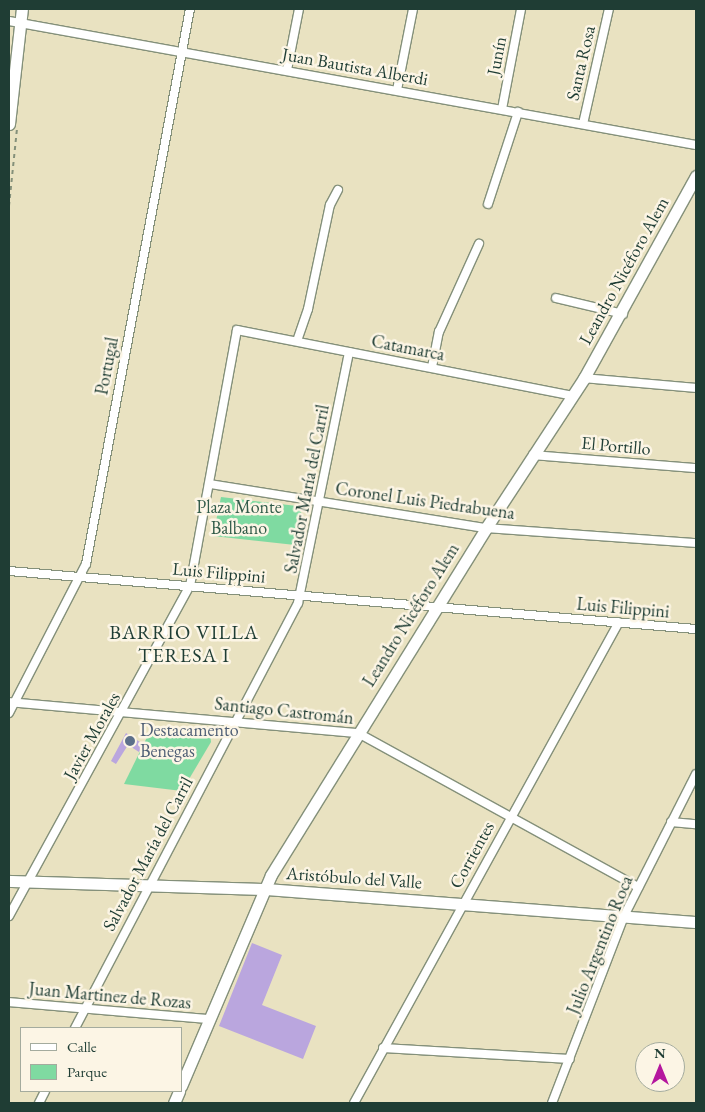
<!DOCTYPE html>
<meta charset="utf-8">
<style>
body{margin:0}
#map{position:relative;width:705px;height:1112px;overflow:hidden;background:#e9e2c1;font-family:"EB Garamond",serif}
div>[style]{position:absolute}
.green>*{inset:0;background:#7fdaa1}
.building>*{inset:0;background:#baa6de}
.path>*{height:2px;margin-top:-1px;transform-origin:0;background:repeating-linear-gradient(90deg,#84907a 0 4px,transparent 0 8px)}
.roads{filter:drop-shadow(1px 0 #84907a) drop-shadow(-1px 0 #84907a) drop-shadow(0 1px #84907a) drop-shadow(0 -1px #84907a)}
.street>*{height:8px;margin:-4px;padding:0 4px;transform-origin:4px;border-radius:4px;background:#fff}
.secondary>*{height:11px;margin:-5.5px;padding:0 5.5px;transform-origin:5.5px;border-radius:5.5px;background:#fff}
.dots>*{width:14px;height:14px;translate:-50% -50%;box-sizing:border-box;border:2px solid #fcf5e5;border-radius:50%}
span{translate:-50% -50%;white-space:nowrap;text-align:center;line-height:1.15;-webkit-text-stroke:5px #fcf5e5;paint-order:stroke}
.street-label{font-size:18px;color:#1f3d34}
.park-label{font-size:18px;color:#325c4a}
.service-label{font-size:18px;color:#4e5e75}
.left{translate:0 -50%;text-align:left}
.quarter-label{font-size:20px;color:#1f3d34;letter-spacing:1px}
.frame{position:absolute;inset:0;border:10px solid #1f3d34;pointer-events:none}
.legend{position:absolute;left:20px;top:1027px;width:162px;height:65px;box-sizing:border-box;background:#fcf5e5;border:1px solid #a4ab9e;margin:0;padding:6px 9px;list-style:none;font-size:15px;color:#1f3d34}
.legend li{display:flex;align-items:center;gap:10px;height:25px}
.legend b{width:25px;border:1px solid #a4ab9e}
.north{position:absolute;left:635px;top:1042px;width:50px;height:50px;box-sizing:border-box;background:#fcf5e5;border:1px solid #a4ab9e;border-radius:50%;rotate:0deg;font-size:14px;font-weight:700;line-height:20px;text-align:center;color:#1f3d34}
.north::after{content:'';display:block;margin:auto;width:18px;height:22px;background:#b5179e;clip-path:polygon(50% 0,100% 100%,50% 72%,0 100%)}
</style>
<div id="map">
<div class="green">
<div style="clip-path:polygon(221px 497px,297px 506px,302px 514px,295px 545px,213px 536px)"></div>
<div style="clip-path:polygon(152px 727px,210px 734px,211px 742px,182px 791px,124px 784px)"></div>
</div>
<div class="building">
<div style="clip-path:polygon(126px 733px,143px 744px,139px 752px,128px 745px,116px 764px,111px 761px)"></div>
<div style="clip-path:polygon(252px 943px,282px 955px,262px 1005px,316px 1026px,303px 1059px,219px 1026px)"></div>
</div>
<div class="path">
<div style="left:9px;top:206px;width:77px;rotate:-84.1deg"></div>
</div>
<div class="roads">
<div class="street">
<div style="left:9px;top:21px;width:698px;rotate:10.23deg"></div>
<div style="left:287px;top:70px;width:62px;rotate:-78.9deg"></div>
<div style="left:397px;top:90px;width:83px;rotate:-78.8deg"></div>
<div style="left:502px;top:109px;width:102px;rotate:-79.2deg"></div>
<div style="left:583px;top:124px;width:118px;rotate:-77.3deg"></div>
<div style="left:488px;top:204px;width:97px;rotate:-71.9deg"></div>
<div style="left:556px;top:298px;width:69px;rotate:13.4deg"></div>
<div style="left:297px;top:341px;width:34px;rotate:-71deg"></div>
<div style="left:308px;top:309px;width:106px;rotate:-78.1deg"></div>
<div style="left:330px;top:205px;width:17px;rotate:-62deg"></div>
<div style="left:432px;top:367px;width:36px;rotate:-79deg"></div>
<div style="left:439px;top:332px;width:97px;rotate:-65.6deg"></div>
<div style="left:584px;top:378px;width:112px;rotate:5.1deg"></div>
<div style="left:533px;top:455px;width:164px;rotate:4.6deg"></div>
<div style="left:210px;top:484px;width:279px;rotate:9.1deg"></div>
<div style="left:486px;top:528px;width:211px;rotate:4.1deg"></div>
<div style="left:9px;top:571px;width:689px;rotate:4.83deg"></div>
<div style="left:9px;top:702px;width:350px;rotate:5.1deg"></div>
<div style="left:358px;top:733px;width:320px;rotate:28.8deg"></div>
<div style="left:9px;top:713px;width:168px;rotate:-62.7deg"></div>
<div style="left:86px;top:564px;width:565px;rotate:-79.39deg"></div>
<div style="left:671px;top:822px;width:25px;rotate:5deg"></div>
<div style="left:9px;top:916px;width:376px;rotate:-61.3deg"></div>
<div style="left:190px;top:586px;width:260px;rotate:-79.6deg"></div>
<div style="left:237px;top:330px;width:341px;rotate:11.1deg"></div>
<div style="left:9px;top:1002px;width:201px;rotate:4.9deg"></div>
<div style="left:75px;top:1028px;width:480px;rotate:-62.3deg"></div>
<div style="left:298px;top:603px;width:256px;rotate:-78.5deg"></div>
<div style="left:383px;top:1048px;width:187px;rotate:3.4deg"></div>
<div style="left:39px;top:1103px;width:13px;rotate:-63deg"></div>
<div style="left:354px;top:1103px;width:549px;rotate:-61.15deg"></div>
<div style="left:552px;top:1103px;width:200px;rotate:-68.9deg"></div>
<div style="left:624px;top:916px;width:159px;rotate:-63.1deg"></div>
</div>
<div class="secondary">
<div style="left:9px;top:124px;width:116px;rotate:-83.6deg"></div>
<div style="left:9px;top:881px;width:256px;rotate:1.8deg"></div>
<div style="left:265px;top:889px;width:432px;rotate:4.4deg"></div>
<div style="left:181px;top:1086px;width:229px;rotate:-66.9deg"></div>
<div style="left:271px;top:875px;width:408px;rotate:-58.2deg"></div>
<div style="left:486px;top:528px;width:179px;rotate:-56.8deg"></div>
<div style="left:584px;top:378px;width:231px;rotate:-61deg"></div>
<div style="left:174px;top:1103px;width:13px;rotate:-67deg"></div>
</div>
</div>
<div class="dots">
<div style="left:130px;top:741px;background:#5c6f8a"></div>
</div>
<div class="street-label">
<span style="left:497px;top:56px;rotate:-79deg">Junín</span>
<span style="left:581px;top:63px;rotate:-77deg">Santa Rosa</span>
<span style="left:355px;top:67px;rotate:10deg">Juan Bautista Alberdi</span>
<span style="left:624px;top:271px;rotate:-61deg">Leandro Nicéforo Alem</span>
<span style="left:408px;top:348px;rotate:11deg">Catamarca</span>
<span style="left:107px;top:366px;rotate:-79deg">Portugal</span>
<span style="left:616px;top:446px;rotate:5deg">El Portillo</span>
<span style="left:307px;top:489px;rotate:-79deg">Salvador María del Carril</span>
<span style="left:425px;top:501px;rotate:8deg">Coronel Luis Piedrabuena</span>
<span style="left:219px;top:573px;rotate:5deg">Luis Filippini</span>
<span style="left:623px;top:608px;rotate:5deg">Luis Filippini</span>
<span style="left:411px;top:615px;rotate:-58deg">Leandro Nicéforo Alem</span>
<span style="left:284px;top:711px;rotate:6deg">Santiago Castromán</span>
<span style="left:92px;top:736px;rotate:-61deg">Javier Morales</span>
<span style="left:148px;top:854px;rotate:-62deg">Salvador María del Carril</span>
<span style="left:472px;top:855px;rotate:-61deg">Corrientes</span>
<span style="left:354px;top:878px;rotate:4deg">Aristóbulo del Valle</span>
<span style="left:600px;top:945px;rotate:-68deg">Julio Argentino Roca</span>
<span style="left:110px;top:996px;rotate:5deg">Juan Martinez de Rozas</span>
</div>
<div class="park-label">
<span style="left:239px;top:518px">Plaza Monte<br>Balbano</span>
</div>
<div class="service-label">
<span class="left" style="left:140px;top:741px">Destacamento<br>Benegas</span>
</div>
<div class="quarter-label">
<span style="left:184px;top:644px">BARRIO VILLA<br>TERESA I</span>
</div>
<div class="frame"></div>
<ul class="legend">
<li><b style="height:6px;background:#fff"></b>Calle</li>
<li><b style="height:14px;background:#7fdaa1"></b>Parque</li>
</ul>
<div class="north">N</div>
</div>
